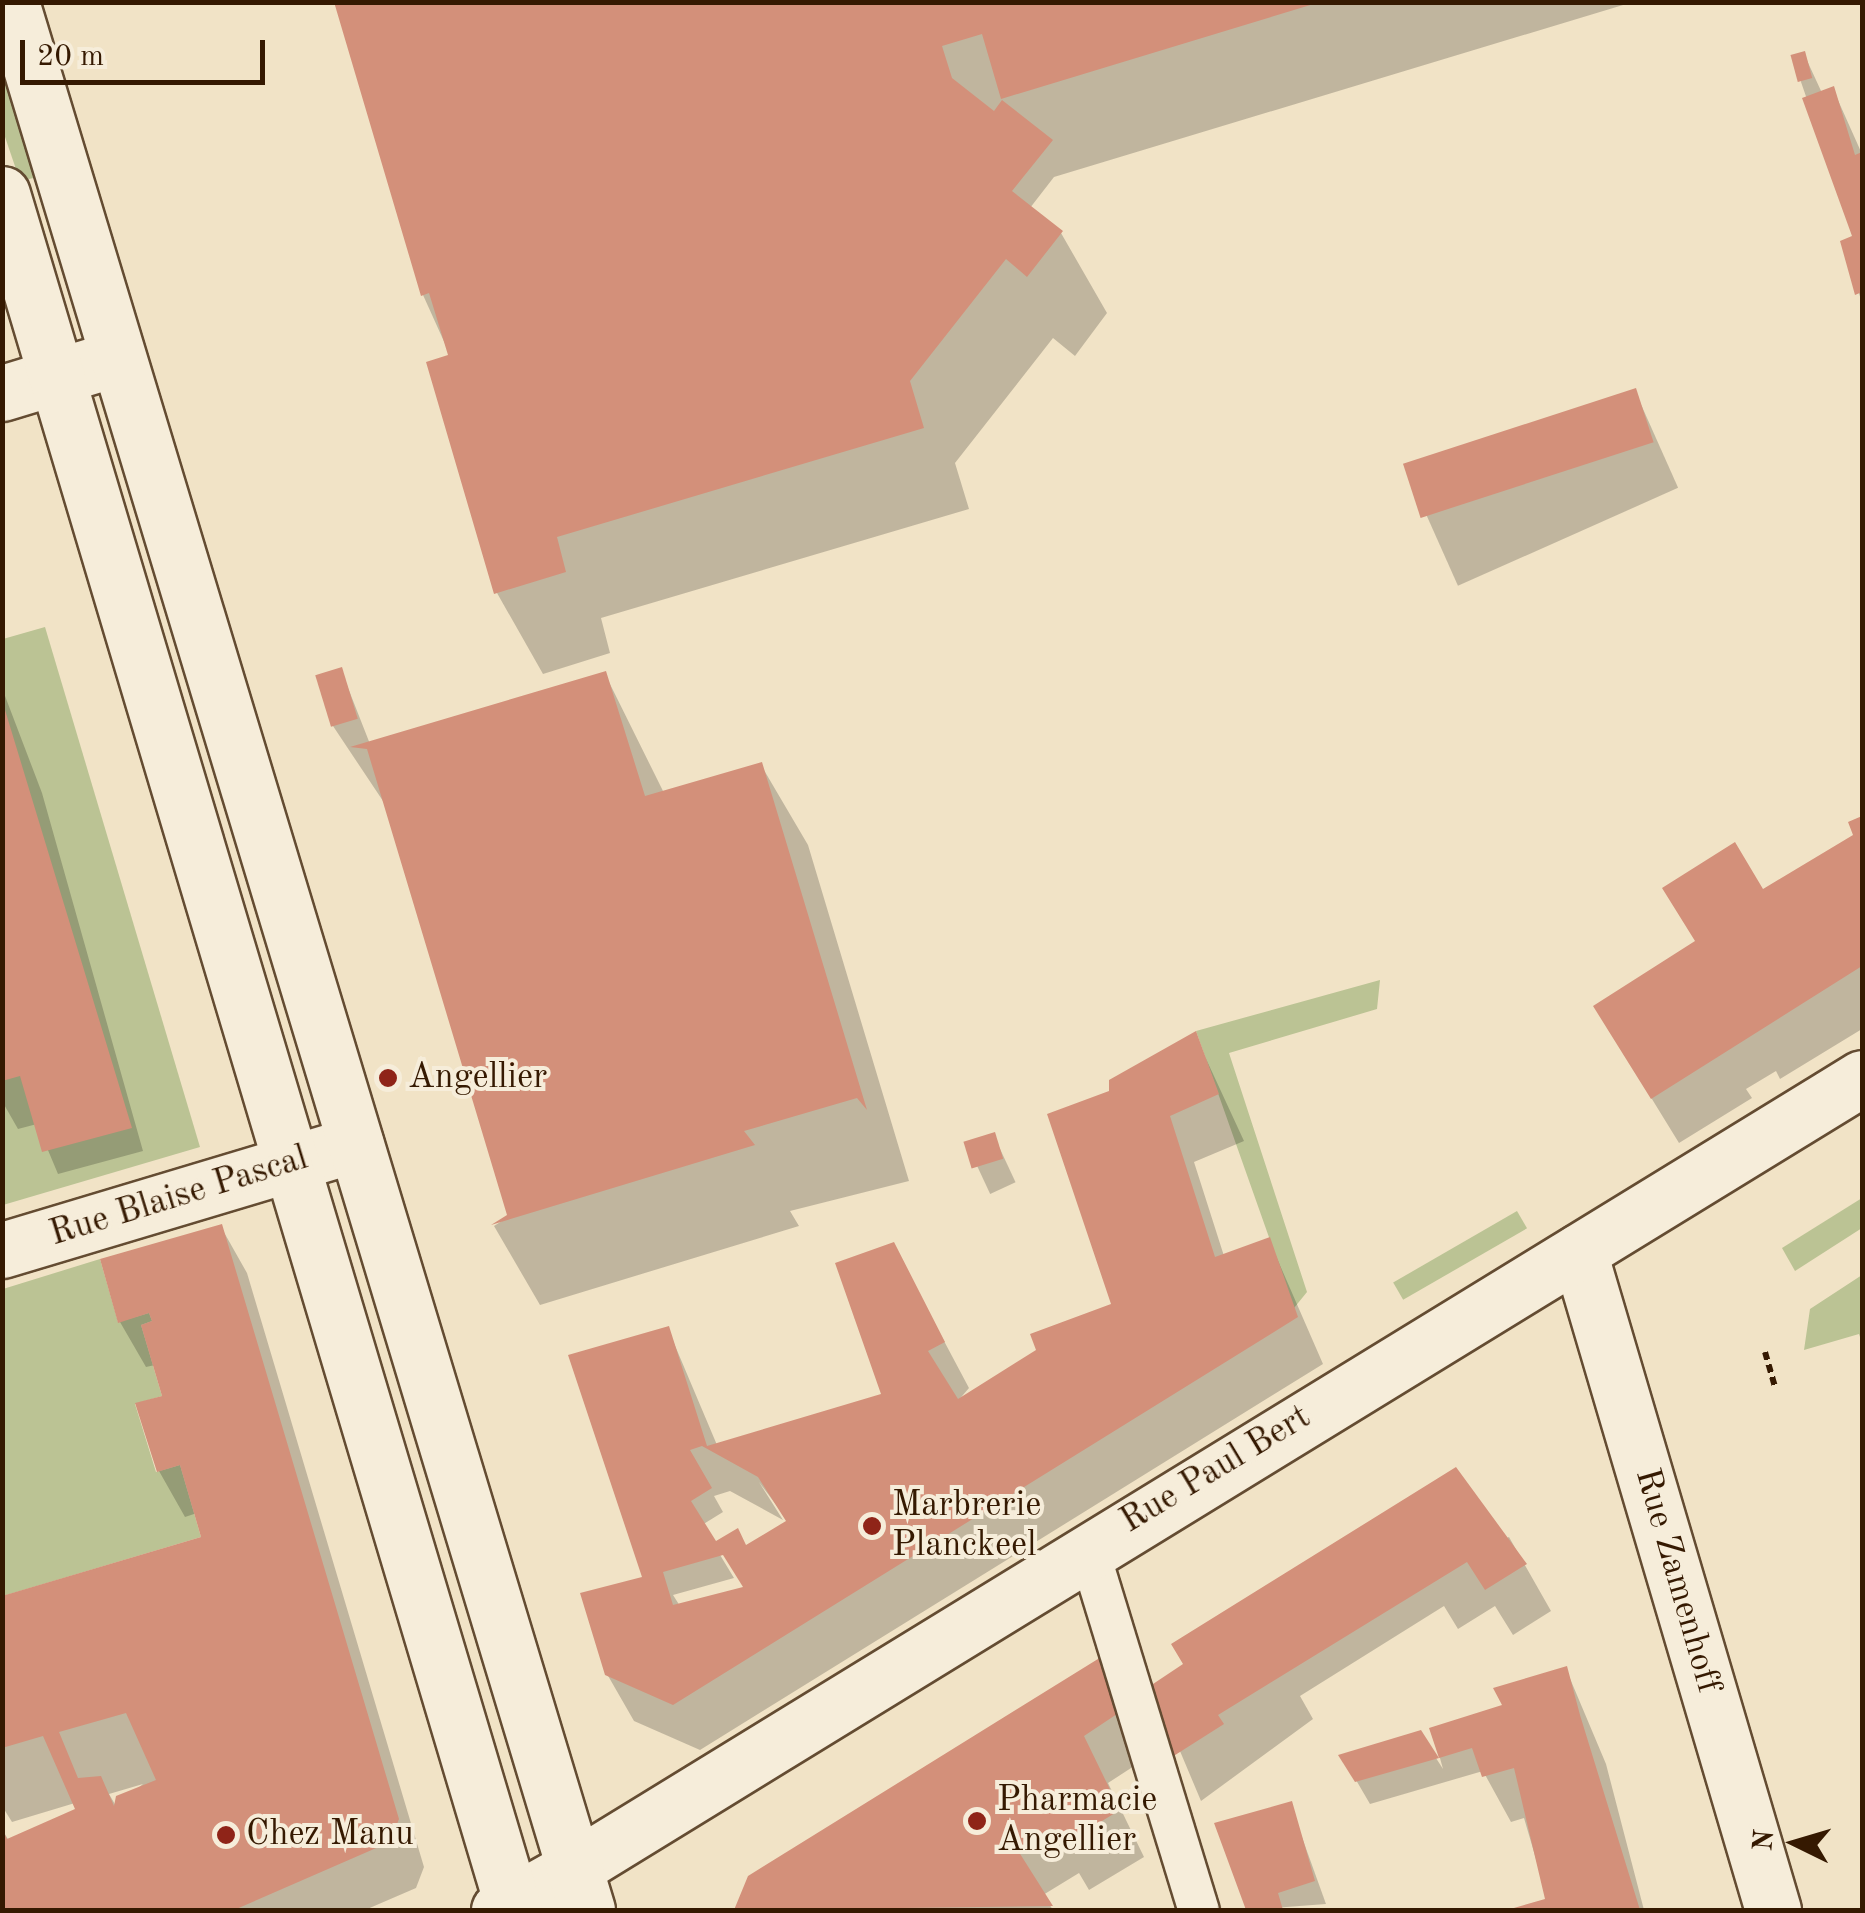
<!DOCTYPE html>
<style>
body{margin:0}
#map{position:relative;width:1865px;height:1913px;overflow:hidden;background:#f1e3c6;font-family:"Old Standard TT",serif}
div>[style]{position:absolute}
.green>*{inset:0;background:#bbc394;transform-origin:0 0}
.shadow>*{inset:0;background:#0003;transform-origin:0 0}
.building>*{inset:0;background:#d3907a;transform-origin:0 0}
.path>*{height:6px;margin-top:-3px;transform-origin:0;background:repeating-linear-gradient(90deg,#351901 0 8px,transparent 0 13px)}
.roads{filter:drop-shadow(2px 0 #644c32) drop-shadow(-2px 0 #644c32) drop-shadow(0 2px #644c32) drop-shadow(0 -2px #644c32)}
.service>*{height:40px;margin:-20px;padding:0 20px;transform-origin:20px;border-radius:20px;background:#f6edda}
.minor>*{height:55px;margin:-27.5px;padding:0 27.5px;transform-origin:27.5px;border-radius:27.5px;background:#f6edda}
.tertiary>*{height:55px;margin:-27.5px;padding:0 27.5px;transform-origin:27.5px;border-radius:27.5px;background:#f6edda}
.secondary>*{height:55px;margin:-27.5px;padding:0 27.5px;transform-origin:27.5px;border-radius:27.5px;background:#f6edda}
.dots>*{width:28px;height:28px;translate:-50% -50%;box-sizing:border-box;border:5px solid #f6edda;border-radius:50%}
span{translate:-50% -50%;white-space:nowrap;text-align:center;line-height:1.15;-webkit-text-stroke:8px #f6edda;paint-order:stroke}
.poi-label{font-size:35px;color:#351901}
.left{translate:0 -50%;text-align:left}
.street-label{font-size:35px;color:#351901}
.frame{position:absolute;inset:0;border:5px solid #351901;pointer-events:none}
.north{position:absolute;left:1745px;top:1793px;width:100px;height:100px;-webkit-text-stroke:8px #f6edda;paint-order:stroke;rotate:275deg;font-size:28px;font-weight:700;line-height:40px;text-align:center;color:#351901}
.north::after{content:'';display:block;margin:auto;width:35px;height:45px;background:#351901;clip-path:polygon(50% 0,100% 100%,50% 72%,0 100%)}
.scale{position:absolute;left:20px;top:40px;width:245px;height:45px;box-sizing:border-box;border:5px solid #351901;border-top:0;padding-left:12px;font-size:30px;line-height:35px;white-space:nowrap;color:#351901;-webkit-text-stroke:8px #f6edda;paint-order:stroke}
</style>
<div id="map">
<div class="green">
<div style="clip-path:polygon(2px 52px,38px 177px,20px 181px,3px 131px)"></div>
<div style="clip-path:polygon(45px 627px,200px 1147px,3px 1205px,3px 639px)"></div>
<div style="clip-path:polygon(1380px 980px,1377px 1009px,1229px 1053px,1307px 1292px,1294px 1308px,1196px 1031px)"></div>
<div style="clip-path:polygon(1862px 1198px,1862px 1228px,1795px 1271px,1782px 1248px)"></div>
<div style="left:1517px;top:1211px;width:20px;height:143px;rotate:60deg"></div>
<div style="clip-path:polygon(100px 1259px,118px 1322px,149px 1313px,152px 1321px,141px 1325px,162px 1396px,135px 1404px,156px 1472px,180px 1465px,201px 1537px,3px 1596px,3px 1289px)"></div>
<div style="clip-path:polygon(1862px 1275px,1862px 1343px,1859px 1334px,1804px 1350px,1810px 1309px)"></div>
</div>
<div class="shadow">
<div style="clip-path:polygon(336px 2px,1633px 2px,1054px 177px,1030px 208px,1061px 233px,1107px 313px,1075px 356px,1053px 338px,955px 463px,969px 509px,601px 618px,610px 653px,543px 674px,497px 593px,429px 364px,451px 357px,423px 295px)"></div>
<div style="clip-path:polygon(1804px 54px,1822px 93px,1833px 89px,1862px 154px,1862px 303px,1843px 243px,1855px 238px,1801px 82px)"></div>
<div style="left:1635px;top:391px;width:106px;height:241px;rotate:66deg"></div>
<div style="clip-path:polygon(341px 670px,370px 744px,605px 674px,664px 793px,761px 765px,808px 845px,909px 1181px,790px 1211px,799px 1226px,540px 1305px,494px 1226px,510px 1216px,387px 807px,333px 726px,319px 678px)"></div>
<div style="clip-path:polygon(2px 688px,42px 793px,143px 1151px,58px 1174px,37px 1124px,18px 1129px,2px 1101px)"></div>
<div style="clip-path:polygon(1862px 819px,1862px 1029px,1780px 1079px,1776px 1071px,1746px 1089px,1752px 1098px,1679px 1143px,1623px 1052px,1697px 943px,1856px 836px,1852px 824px)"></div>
<div style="clip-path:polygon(evenodd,1195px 1035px,1244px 1141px,1194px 1162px,1224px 1256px,1269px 1240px,1323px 1364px,700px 1750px,634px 1721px,607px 1674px,646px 1579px,668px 1329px,717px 1445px,884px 1395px,893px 1245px,969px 1388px,957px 1402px,1114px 1305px,1109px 1083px,1195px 1035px,759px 1482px,795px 1530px,746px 1547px,747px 1589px,680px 1606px,673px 1595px,734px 1578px,702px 1525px,723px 1512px,714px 1496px,730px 1491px,783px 1520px,759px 1482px)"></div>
<div style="left:994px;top:1136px;width:51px;height:28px;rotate:65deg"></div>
<div style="clip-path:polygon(evenodd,221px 1227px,247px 1273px,424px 1867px,416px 1888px,365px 1910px,2px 1910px,2px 1829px,9px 1841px,78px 1810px,75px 1803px,12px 1822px,2px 1806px,2px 1599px,205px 1538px,197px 1513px,185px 1517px,159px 1471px,165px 1398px,155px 1365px,146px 1367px,120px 1322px,221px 1227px,143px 1784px,116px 1806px,109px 1794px,143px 1784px)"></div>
<div style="clip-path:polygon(1509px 1537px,1551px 1611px,1513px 1635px,1495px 1606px,1458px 1629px,1444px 1606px,1300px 1696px,1313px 1719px,1201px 1801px,1153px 1687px)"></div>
<div style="clip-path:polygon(1105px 1658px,1148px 1757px,1108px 1783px,1144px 1857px,1089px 1890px,1079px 1873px,1043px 1895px,1053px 1910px,737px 1910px,750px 1878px)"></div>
<div style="clip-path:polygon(1566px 1669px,1606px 1764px,1644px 1910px,1513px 1910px,1548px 1900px,1524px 1818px,1511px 1822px,1483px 1771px,1370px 1804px,1342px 1756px,1420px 1733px,1443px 1769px,1432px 1729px,1506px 1706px)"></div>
<div style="clip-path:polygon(1290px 1804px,1326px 1904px,1247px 1910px,1218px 1825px)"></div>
</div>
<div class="building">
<div style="clip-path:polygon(334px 2px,1317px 2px,1317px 3px,1001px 99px,982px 34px,942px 46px,952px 78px,994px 111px,1002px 100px,1053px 140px,1012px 191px,1063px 231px,1027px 277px,1006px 259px,910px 381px,924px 428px,557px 537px,566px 572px,494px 594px,426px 362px,448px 355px,429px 293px,421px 296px)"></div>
<div style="left:1805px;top:51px;width:28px;height:15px;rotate:75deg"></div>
<div style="clip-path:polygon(1834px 86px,1855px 155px,1862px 152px,1862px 292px,1855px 295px,1840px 241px,1852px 236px,1802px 98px)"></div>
<div style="left:1636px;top:388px;width:57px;height:245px;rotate:72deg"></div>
<div style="left:342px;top:667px;width:54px;height:28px;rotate:73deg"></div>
<div style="clip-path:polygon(606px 671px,645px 796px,762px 762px,867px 1110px,857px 1098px,744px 1131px,755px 1145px,491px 1225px,507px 1215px,367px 749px,350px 747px)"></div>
<div style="clip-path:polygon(2px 700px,132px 1128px,42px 1152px,20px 1076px,2px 1081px)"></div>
<div style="clip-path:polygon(1862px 816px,1862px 966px,1651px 1099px,1593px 1006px,1695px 941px,1662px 888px,1735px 842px,1763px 889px,1853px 835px,1848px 822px)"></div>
<div style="clip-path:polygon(evenodd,1196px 1031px,1219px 1094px,1170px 1116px,1215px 1257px,1270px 1237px,1298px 1317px,673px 1705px,605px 1675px,580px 1593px,642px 1577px,568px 1355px,669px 1326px,707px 1446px,881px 1394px,835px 1263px,894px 1242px,945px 1342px,928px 1351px,958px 1399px,1036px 1350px,1030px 1334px,1111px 1304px,1047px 1114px,1109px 1091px,1109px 1080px,1196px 1031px,702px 1446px,758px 1477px,786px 1521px,746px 1545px,738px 1528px,716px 1541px,691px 1501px,712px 1488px,690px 1450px,702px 1446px,1196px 1031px,723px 1555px,743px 1587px,673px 1605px,663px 1572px,723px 1555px)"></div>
<div style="left:995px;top:1132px;width:28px;height:33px;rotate:73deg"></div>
<div style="clip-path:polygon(evenodd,222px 1224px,399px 1819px,390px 1842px,234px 1910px,2px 1910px,2px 1829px,7px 1839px,75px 1809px,43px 1736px,2px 1748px,2px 1596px,201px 1537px,180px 1465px,157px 1472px,135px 1403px,162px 1396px,141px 1325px,152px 1321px,149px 1313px,118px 1323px,100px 1259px,222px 1224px,126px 1713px,156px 1780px,116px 1796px,114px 1806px,101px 1776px,78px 1778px,59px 1732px,126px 1713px)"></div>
<div style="clip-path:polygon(1456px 1467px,1527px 1564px,1485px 1590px,1467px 1562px,1218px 1715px,1224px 1724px,1172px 1757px,1150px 1686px,1183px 1664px,1171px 1644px)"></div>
<div style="clip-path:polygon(1106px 1654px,1123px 1710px,1084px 1736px,1120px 1810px,1061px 1846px,1051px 1828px,1017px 1849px,1053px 1906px,734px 1910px,748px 1876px)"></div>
<div style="clip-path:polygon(1567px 1666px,1580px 1715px,1640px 1910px,1507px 1910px,1545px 1899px,1514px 1768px,1482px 1777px,1472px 1748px,1439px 1758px,1429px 1728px,1502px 1705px,1493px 1688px)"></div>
<div style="clip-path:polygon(1421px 1730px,1439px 1758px,1355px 1782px,1338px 1755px)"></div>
<div style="clip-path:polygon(1292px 1801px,1315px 1881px,1278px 1893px,1283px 1910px,1246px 1910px,1214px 1823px)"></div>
</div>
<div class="path">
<div style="left:1765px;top:1352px;width:35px;rotate:74deg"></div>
</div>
<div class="roads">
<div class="service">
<div style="left:1088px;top:1548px;width:379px;rotate:73deg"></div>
</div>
<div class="minor">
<div style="left:2px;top:393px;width:120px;rotate:-16.9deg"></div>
<div style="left:2px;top:1250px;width:369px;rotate:-16.7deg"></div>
<div style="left:1579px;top:1252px;width:686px;rotate:73.57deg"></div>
<div style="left:574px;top:1868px;width:1511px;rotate:-31.52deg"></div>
</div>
<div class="tertiary">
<div style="left:499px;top:1910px;width:86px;rotate:-29.2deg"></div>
</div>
<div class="secondary">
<div style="left:11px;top:2px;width:1993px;rotate:73.2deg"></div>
<div style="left:2px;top:194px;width:1791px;rotate:73.39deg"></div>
</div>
</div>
<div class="dots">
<div style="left:388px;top:1078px;background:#8f2418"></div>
<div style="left:872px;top:1526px;background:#8f2418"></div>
<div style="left:977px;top:1821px;background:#8f2418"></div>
<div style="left:226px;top:1835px;background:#8f2418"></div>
</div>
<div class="poi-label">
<span class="left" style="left:408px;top:1078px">Angellier</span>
<span class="left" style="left:892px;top:1526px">Marbrerie<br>Planckeel</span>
<span class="left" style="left:997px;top:1821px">Pharmacie<br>Angellier</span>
<span class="left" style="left:246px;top:1835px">Chez Manu</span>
</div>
<div class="street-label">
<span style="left:179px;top:1197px;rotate:-17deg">Rue Blaise Pascal</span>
<span style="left:1216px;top:1470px;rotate:-31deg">Rue Paul Bert</span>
<span style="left:1677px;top:1581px;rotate:74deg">Rue Zamenhoff</span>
</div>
<div class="frame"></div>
<div class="north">N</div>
<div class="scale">20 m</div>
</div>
